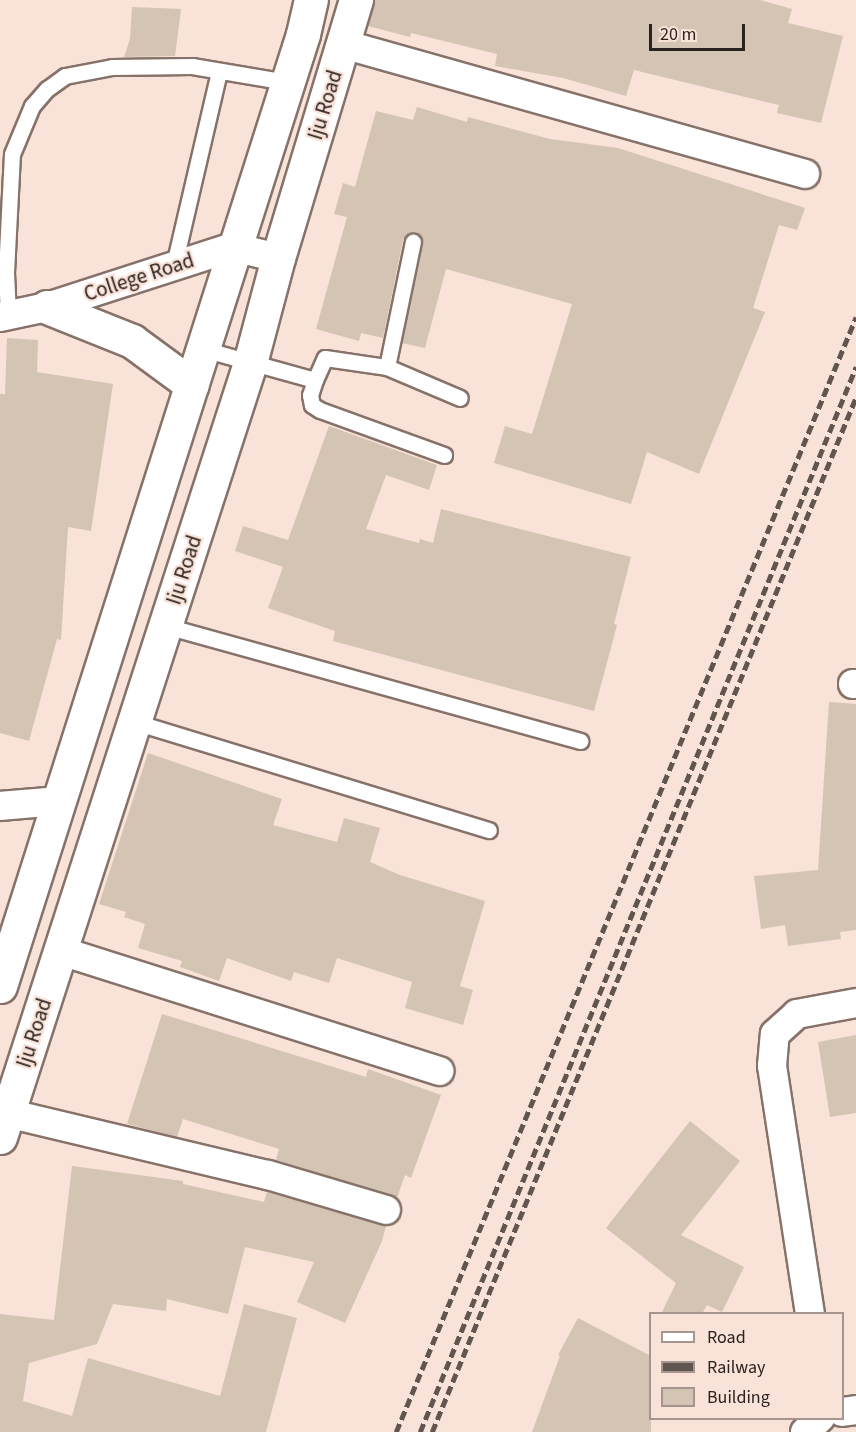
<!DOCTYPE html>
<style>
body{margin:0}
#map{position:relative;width:856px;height:1432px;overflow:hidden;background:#f9e2d8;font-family:"Source Sans 3",sans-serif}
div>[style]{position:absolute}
.building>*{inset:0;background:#d4c4b4}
.roads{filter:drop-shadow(2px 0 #867269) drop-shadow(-2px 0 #867269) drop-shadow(0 2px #867269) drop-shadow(0 -2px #867269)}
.service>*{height:15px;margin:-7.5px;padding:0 7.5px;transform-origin:7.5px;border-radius:7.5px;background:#fff}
.minor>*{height:28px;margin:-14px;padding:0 14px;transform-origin:14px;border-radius:14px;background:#fff}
.secondary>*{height:33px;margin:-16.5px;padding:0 16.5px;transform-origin:16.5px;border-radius:16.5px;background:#fff}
.rail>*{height:4.5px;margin-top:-2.25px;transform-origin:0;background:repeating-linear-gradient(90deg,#615550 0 9px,transparent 0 13.5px)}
span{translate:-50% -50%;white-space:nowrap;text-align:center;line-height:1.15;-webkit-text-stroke:4.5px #f9e2d8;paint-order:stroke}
.street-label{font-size:21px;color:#2a221e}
.legend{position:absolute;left:649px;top:1312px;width:195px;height:108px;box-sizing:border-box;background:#f9e2d8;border:2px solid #a6958e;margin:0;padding:8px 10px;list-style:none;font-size:18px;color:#2a221e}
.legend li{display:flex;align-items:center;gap:12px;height:30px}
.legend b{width:30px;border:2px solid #a6958e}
.scale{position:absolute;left:649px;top:24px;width:96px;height:27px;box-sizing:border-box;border:3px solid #2a221e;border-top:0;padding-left:8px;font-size:18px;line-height:21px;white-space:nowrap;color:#2a221e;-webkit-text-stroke:4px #f9e2d8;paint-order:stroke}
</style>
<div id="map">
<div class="building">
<div style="clip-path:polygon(374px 0,760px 0,792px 9px,788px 23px,843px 36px,821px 123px,777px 113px,779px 105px,634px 70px,626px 96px,563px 78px,495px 66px,497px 54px,411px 33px,410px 37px,368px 26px)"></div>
<div style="clip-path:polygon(132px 7px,181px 9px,175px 56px,124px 57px,130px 39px)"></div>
<div style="clip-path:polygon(417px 107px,467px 122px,468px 117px,550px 139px,618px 148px,805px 208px,797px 230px,779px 225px,753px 308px,765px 312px,699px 474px,647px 452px,631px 504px,494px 463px,505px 426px,532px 434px,572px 304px,446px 269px,425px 348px,402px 343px,423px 244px,422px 238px,416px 233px,409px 233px,403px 240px,383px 338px,361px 333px,359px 341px,316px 329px,347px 217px,334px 214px,343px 183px,355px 187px,376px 111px,413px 120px)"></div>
<div style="clip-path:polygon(7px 338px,38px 340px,37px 372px,113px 384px,91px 531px,68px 527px,61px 640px,57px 639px,29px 741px,0 733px,0 394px,5px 394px)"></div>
<div style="clip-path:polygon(329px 426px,437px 465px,429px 490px,386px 475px,366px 529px,419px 543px,420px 539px,433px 543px,441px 509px,631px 557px,614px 624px,617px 625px,594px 711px,333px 641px,335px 631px,268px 608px,283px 567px,235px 551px,243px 526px,288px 540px)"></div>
<div style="clip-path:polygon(829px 702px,856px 704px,856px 930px,840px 932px,841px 939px,788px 946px,785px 925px,761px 929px,754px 876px,818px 870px)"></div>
<div style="clip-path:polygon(148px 753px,282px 799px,273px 825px,337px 842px,344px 818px,380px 828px,370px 862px,400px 875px,485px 901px,460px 986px,473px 990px,463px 1025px,405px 1008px,412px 982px,337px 958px,329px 983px,294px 972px,291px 981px,227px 958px,219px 981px,180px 967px,182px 961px,138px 948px,145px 924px,124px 917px,126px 912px,99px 904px)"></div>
<div style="clip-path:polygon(162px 1014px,366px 1077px,368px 1069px,441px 1095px,411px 1178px,405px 1175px,397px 1198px,276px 1160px,279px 1149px,183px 1119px,177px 1137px,127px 1124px)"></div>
<div style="clip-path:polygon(856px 1035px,856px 1113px,830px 1117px,818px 1042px)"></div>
<div style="clip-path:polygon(690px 1121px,740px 1161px,681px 1235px,744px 1267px,722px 1312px,707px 1305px,702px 1314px,661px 1314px,676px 1283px,606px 1228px)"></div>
<div style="clip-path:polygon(72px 1166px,183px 1181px,183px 1184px,264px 1202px,267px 1192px,270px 1193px,386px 1226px,382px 1241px,345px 1323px,297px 1302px,314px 1262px,245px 1247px,228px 1314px,167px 1299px,166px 1311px,113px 1304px,97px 1344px,29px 1363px,23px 1401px,72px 1416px,88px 1358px,220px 1396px,244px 1304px,297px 1318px,266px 1432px,19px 1432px,20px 1427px,19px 1432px,0 1432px,0 1314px,54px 1320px)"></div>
<div style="clip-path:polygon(578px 1318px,651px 1356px,651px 1432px,532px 1432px,560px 1356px,558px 1355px)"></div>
</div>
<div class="roads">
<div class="service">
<div style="left:174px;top:265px;width:199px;rotate:-76.9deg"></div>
<div style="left:8px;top:315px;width:43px;rotate:-92.7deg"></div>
<div style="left:6px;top:272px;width:118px;rotate:-87.1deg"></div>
<div style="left:12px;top:154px;width:52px;rotate:-67.4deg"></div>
<div style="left:32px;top:106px;width:23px;rotate:-49deg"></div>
<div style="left:47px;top:89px;width:22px;rotate:-36deg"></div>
<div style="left:65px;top:76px;width:48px;rotate:-10.8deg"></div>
<div style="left:112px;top:67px;width:80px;rotate:-0.7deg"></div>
<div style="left:192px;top:66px;width:96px;rotate:9.6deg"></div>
<div style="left:203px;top:349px;width:116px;rotate:15.5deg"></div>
<div style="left:315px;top:380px;width:24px;rotate:-66deg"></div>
<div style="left:325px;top:358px;width:63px;rotate:8.3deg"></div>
<div style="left:387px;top:367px;width:79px;rotate:23deg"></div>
<div style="left:387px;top:367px;width:128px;rotate:-78.3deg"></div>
<div style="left:315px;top:380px;width:16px;rotate:108deg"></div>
<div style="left:310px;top:395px;width:10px;rotate:79deg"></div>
<div style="left:312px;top:405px;width:9px;rotate:32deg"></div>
<div style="left:320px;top:410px;width:132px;rotate:19.9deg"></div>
<div style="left:166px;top:626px;width:430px;rotate:15.5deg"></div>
<div style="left:135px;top:722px;width:370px;rotate:17deg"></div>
</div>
<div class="minor">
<div style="left:343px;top:44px;width:480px;rotate:15.7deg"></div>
<div style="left:0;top:317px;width:48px;rotate:-12deg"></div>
<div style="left:47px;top:307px;width:195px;rotate:-17.9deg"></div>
<div style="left:233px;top:247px;width:46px;rotate:13.7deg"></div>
<div style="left:853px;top:684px;width:3px"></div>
<div style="left:0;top:806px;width:58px;rotate:-4.9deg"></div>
<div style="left:61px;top:951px;width:397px;rotate:17.6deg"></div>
<div style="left:7px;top:1113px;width:268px;rotate:13.4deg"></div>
<div style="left:268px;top:1175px;width:123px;rotate:16.5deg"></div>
<div style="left:810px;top:1314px;width:251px;rotate:-98.7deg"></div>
<div style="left:772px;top:1066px;width:32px;rotate:-85deg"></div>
<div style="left:775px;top:1034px;width:30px;rotate:-42deg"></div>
<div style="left:797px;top:1014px;width:60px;rotate:-10.6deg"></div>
<div style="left:842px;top:1412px;width:14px;rotate:-8deg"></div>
<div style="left:805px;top:1432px;width:21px;rotate:-43deg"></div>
</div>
<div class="secondary">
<div style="left:47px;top:307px;width:92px;rotate:21.8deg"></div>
<div style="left:132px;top:341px;width:74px;rotate:36.3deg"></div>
<div style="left:0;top:986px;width:999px;rotate:-72.34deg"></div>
<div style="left:303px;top:34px;width:35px;rotate:-77deg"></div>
<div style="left:0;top:1137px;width:813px;rotate:-72.1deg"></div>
<div style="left:250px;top:363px;width:109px;rotate:-75.1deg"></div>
<div style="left:278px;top:258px;width:270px;rotate:-73.2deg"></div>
</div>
</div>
<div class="rail">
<div style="left:396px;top:1432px;width:1206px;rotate:-67.58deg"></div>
<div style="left:420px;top:1432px;width:1151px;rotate:-67.74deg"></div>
<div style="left:432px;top:1432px;width:1118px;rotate:-67.72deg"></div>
</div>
<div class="street-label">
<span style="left:325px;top:105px;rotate:-73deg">Iju Road</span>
<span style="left:139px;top:277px;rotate:-18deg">College Road</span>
<span style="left:184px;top:570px;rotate:-72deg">Iju Road</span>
<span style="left:34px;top:1033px;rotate:-72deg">Iju Road</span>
</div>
<ul class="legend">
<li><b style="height:8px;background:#fff"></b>Road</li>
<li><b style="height:8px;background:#615550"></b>Railway</li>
<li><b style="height:16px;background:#d4c4b4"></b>Building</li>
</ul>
<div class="scale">20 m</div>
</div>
